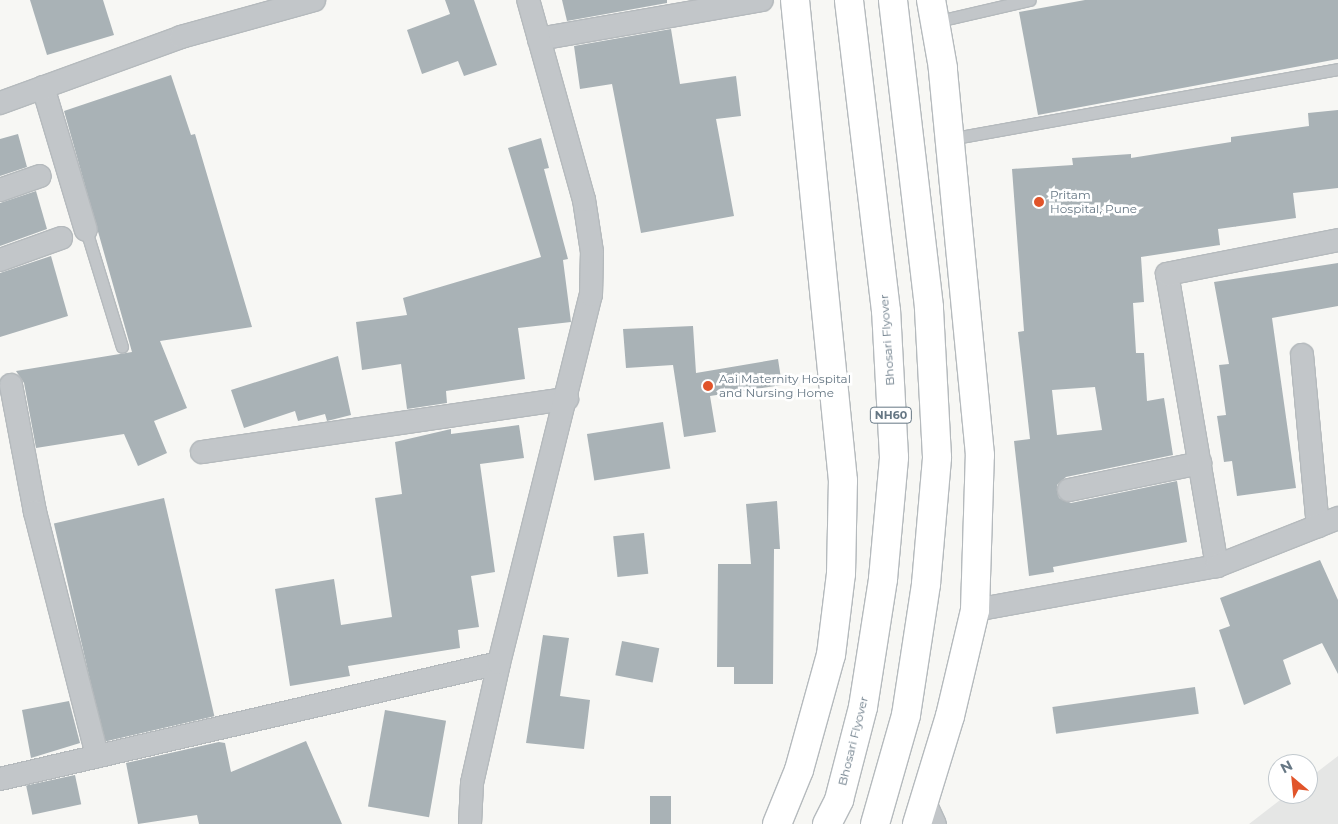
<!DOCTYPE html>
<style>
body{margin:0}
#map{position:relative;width:1338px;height:824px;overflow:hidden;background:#f7f7f4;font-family:Montserrat,sans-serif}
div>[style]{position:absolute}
.built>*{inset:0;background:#e5e6e5}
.building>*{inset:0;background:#a9b2b6;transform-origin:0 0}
.roads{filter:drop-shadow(1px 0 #b5babd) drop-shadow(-1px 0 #b5babd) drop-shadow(0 1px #b5babd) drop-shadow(0 -1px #b5babd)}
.lane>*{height:11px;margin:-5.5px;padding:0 5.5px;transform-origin:5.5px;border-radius:5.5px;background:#c2c6c9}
.street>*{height:22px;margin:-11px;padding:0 11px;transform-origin:11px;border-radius:11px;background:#c2c6c9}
.primary>*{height:28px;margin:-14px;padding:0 14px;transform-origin:14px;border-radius:14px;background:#fff}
.highway>*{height:28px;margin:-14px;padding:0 14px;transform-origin:14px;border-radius:14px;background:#fff}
.dots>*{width:14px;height:14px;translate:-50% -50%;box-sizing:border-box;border:2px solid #fff;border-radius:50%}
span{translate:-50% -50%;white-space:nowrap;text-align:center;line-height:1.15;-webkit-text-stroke:5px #fff;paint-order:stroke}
.shield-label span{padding:1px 4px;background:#fff;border:1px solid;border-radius:4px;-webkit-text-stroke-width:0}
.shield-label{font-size:11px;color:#667784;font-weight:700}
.poi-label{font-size:12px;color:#667784}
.left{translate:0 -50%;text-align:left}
.street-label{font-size:12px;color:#667784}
.north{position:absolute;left:1268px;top:754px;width:50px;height:50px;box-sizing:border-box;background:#fff;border:1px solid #c2c9ce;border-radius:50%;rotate:332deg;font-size:14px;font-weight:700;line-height:20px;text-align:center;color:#667784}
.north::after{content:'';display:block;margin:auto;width:18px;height:22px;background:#e1542a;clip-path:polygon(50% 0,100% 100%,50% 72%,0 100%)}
</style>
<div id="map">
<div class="built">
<div style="clip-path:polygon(1338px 756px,1338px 824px,1249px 824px,1288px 794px,1308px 794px,1308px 779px)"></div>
</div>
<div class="building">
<div style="clip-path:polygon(30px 0,103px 0,114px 35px,47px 55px)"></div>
<div style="clip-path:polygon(445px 0,474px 0,497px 65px,464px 76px,458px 61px,422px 74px,407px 30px,450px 14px)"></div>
<div style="clip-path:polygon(562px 0,667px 0,667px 3px,567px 21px)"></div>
<div style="clip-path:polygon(1085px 0,1338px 0,1338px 59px,1038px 115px,1019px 12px)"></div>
<div style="clip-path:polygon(671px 29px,680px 84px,736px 76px,741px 116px,716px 119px,734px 216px,641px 233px,612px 84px,580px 89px,574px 46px)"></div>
<div style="clip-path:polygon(171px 75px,191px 135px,195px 134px,252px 327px,160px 341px,187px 408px,154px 421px,167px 453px,138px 466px,124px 434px,36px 448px,24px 383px,16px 371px,132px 352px,64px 111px)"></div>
<div style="clip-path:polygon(evenodd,1338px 110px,1338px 188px,1293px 193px,1296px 218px,1218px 229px,1220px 245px,1141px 257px,1144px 302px,1133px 303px,1136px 353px,1144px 353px,1147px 401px,1164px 398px,1173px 455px,1066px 477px,1057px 485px,1059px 498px,1071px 503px,1177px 481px,1187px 542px,1053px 567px,1054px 572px,1029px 576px,1014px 441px,1030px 439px,1018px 332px,1024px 331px,1012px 169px,1073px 165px,1072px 158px,1131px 154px,1131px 158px,1231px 142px,1231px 137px,1309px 126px,1308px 113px,1338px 110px,1095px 387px,1102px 430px,1057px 435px,1052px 390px,1095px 387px)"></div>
<div style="clip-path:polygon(18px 134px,27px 167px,0 176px,0 139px)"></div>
<div style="clip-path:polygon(541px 138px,549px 168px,544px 169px,568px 259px,563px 260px,571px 322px,518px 328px,525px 379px,446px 391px,447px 403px,407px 409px,401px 364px,362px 370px,356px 322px,407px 315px,403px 298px,541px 257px,508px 148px)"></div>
<div style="clip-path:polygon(36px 191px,47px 229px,0 246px,0 203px)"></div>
<div style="clip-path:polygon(51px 256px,68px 316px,0 337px,0 273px)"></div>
<div style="clip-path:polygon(1338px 263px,1338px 306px,1272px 318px,1296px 488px,1237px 496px,1232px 461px,1224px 462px,1217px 416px,1226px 415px,1219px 365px,1229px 364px,1214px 282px)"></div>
<div style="clip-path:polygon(693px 326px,696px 373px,778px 359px,782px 385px,710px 396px,716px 432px,684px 437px,673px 365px,626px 368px,623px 329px)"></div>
<div style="clip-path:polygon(338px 356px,351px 415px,327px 421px,325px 414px,298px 421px,295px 411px,244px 428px,231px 390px)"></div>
<div style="left:663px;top:422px;width:47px;height:77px;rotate:81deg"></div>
<div style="clip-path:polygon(519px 425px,524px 458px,480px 464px,495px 572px,471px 576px,479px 627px,458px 630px,460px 648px,348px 666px,350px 676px,290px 686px,275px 589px,334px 579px,341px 625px,392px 617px,375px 498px,402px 494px,395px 442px,451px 429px,451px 434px)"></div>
<div style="left:164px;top:498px;width:224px;height:113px;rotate:77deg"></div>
<div style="clip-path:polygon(777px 501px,780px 549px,774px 549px,773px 684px,734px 684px,734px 667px,717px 667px,718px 564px,751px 564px,746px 504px)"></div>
<div style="left:644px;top:533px;width:41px;height:31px;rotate:84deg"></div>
<div style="clip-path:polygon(1320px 560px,1338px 600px,1338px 674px,1322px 643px,1283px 660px,1291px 684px,1244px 705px,1219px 630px,1230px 626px,1220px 598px)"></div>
<div style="clip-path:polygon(543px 635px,569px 638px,560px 696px,590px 700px,584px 749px,526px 743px)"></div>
<div style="left:622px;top:641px;width:38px;height:35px;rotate:11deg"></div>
<div style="left:1195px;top:687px;width:27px;height:144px;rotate:82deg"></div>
<div style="clip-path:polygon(69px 701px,80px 743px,31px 758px,22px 710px)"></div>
<div style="left:385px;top:710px;width:62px;height:98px;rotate:10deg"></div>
<div style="clip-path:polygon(306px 741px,342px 824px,199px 824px,197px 815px,138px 824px,126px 763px,219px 742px,225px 743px,231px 772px)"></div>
<div style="left:75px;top:775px;width:30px;height:50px;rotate:78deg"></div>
<div style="left:650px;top:796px;width:21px;height:28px"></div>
</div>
<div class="roads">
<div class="lane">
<div style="left:934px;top:22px;width:98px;rotate:-13deg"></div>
<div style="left:949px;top:139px;width:395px;rotate:-10.2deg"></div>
<div style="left:86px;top:230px;width:122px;rotate:72.9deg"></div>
</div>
<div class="street">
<div style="left:539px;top:39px;width:226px;rotate:-9.9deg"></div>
<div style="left:43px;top:87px;width:149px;rotate:73.3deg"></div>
<div style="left:0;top:103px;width:193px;rotate:-20deg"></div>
<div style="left:181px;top:37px;width:138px;rotate:-15.5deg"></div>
<div style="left:0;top:190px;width:42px;rotate:-19.3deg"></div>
<div style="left:0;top:260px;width:65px;rotate:-19.8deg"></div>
<div style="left:1302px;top:355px;width:172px;rotate:84.7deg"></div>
<div style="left:11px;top:385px;width:129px;rotate:79.3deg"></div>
<div style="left:35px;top:512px;width:252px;rotate:75.7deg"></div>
<div style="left:202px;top:452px;width:369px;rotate:-8.3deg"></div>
<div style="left:1069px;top:490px;width:134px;rotate:-11.6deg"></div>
<div style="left:1217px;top:566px;width:296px;rotate:-99.7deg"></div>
<div style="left:1167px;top:274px;width:174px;rotate:-11.2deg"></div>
<div style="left:975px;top:610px;width:246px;rotate:-10.3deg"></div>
<div style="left:1217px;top:566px;width:130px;rotate:-21.6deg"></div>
<div style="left:0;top:779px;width:512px;rotate:-13.09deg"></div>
<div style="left:926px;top:805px;width:21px;rotate:65deg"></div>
<div style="left:470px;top:824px;width:41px;rotate:-87.2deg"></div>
<div style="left:472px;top:783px;width:123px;rotate:-77.3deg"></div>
<div style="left:499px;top:663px;width:379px;rotate:-76deg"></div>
<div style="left:591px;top:295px;width:43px;rotate:-88.7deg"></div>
<div style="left:592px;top:252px;width:53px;rotate:-98.7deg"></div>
<div style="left:584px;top:200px;width:208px;rotate:-105.6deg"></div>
</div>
<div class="primary">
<div style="left:777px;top:824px;width:58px;rotate:-67.8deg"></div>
<div style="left:799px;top:770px;width:119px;rotate:-74.5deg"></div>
<div style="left:831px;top:655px;width:82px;rotate:-83deg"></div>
<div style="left:841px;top:574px;width:93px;rotate:-88.8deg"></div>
<div style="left:843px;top:481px;width:483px;rotate:-95.7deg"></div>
<div style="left:917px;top:824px;width:113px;rotate:-73deg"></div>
<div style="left:950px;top:716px;width:109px;rotate:-76.7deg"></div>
<div style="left:975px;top:610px;width:155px;rotate:-88.2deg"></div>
<div style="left:980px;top:455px;width:389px;rotate:-95.5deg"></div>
<div style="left:943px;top:68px;width:69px;rotate:-100deg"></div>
</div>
<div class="highway">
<div style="left:827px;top:824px;width:27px;rotate:-63deg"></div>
<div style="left:839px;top:800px;width:96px;rotate:-75.5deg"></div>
<div style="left:863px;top:707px;width:130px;rotate:-81.1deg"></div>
<div style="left:883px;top:579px;width:122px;rotate:-84.8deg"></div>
<div style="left:894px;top:457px;width:146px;rotate:-93.1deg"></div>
<div style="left:886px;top:311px;width:313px;rotate:-96.8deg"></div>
<div style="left:875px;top:824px;width:113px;rotate:-74.1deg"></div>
<div style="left:906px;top:715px;width:133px;rotate:-81.3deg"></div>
<div style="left:926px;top:584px;width:127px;rotate:-85deg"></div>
<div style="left:937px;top:457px;width:150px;rotate:-93.1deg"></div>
<div style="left:929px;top:307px;width:309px;rotate:-96.7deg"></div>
</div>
</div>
<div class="dots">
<div style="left:1039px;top:202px;background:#e1542a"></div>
<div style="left:708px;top:386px;background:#e1542a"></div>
</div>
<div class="shield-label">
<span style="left:891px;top:415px">NH60</span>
</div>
<div class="poi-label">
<span class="left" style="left:1050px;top:202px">Pritam<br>Hospital, Pune</span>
<span class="left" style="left:719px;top:386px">Aai Maternity Hospital<br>and Nursing Home</span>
</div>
<div class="street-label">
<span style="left:887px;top:340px;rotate:-94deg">Bhosari Flyover</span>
<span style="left:853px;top:741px;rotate:-76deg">Bhosari Flyover</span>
</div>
<div class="north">N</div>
</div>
